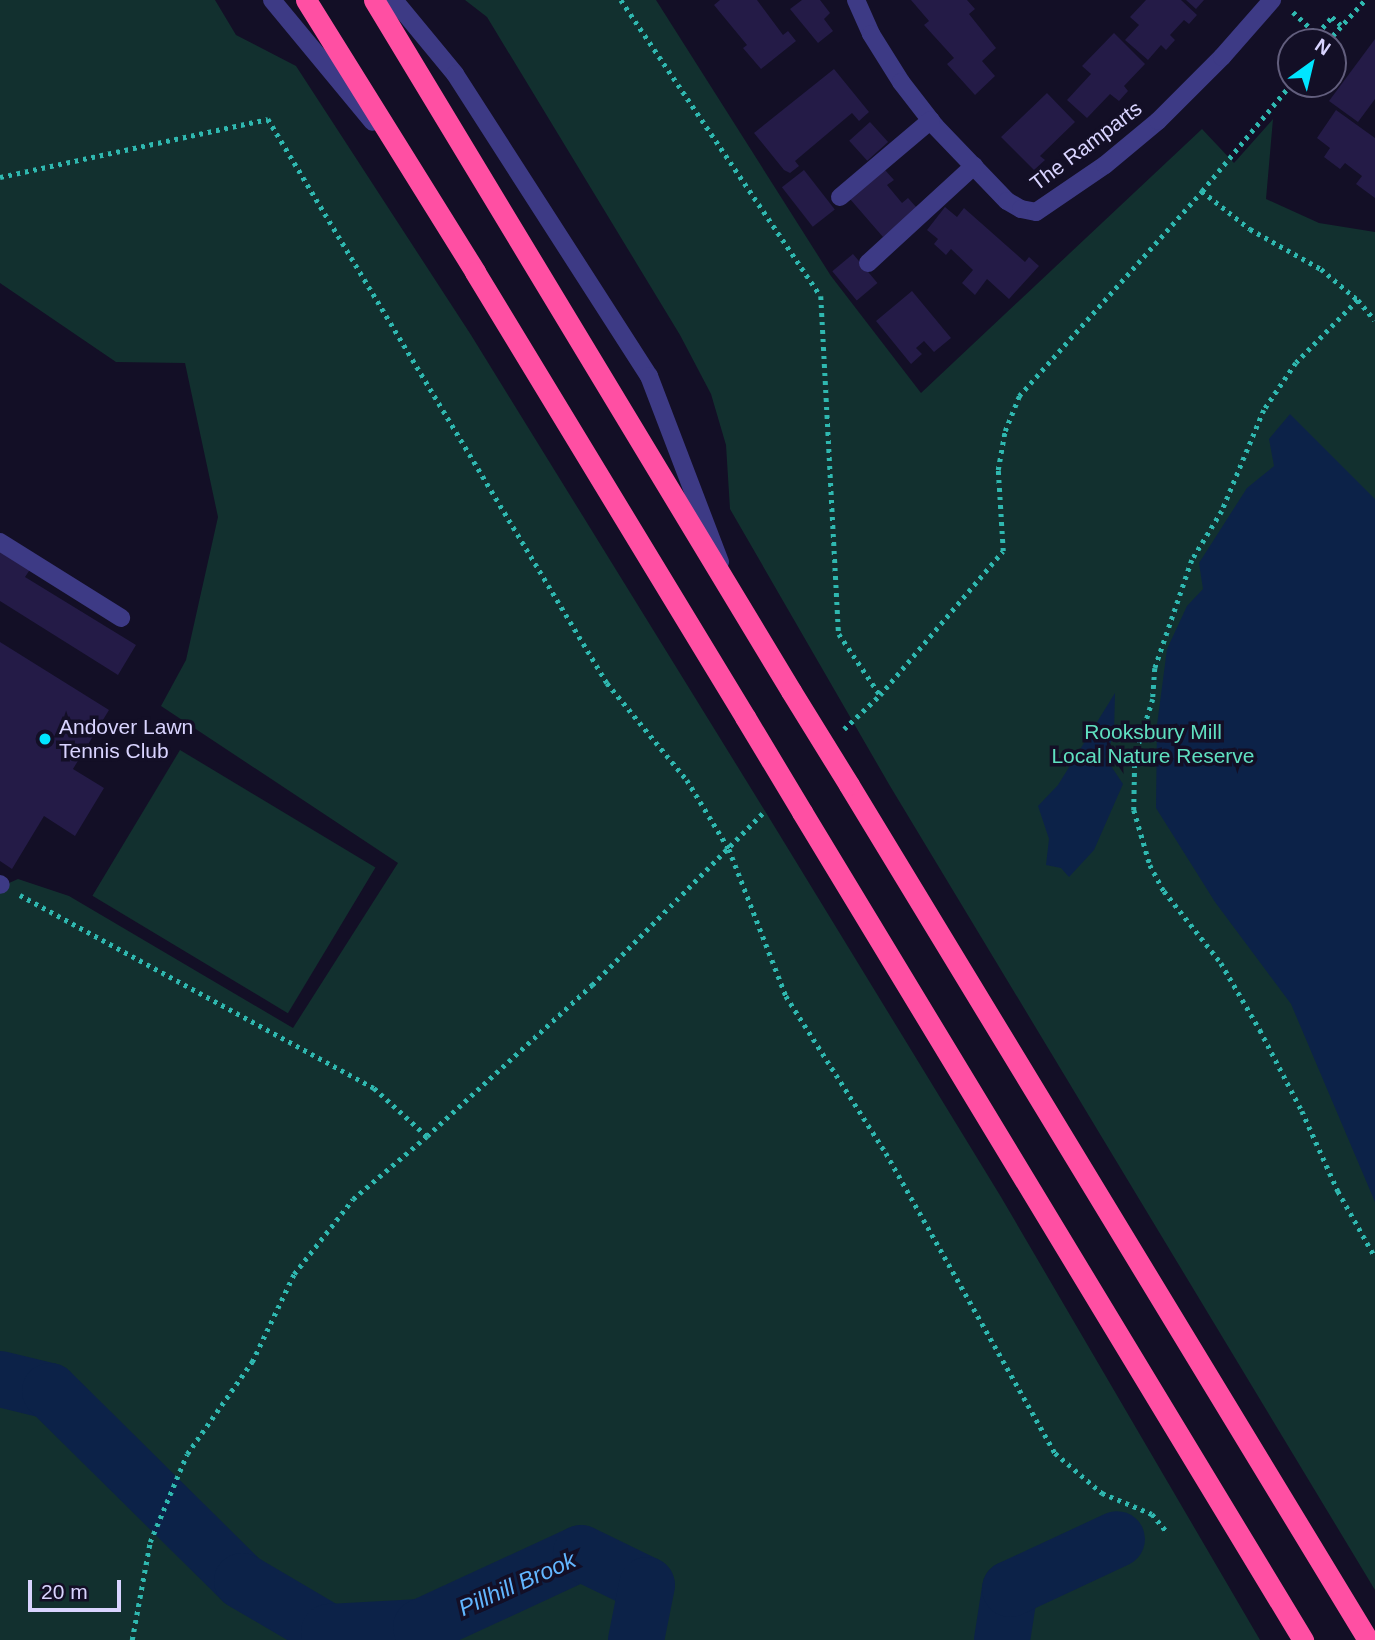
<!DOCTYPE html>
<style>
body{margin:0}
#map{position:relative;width:1375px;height:1640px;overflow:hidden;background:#130f26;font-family:Helvetica,sans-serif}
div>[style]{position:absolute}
.green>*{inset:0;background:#12302f;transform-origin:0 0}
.water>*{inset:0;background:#0c2248}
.river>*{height:56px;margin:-28px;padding:0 28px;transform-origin:28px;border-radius:28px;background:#0c2248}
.building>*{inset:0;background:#241b47;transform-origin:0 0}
.path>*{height:4.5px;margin-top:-2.25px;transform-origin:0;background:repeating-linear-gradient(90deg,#2fb8b0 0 3.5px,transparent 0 8.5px)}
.minor>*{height:18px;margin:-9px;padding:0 9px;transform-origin:9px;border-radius:9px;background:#3d3a85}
.highway>*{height:21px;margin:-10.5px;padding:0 10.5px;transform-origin:10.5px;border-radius:10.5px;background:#ff4fa3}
.highway-bridge>*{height:21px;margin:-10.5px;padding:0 10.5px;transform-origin:10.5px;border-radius:10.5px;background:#ff4fa3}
.dots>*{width:19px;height:19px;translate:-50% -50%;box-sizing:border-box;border:4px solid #130f26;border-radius:50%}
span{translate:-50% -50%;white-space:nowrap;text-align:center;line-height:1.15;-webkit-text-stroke:7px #130f26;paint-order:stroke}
.street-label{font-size:21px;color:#d9d4ff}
.poi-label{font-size:21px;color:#d9d4ff}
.left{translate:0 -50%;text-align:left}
.park-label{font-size:21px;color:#5fe0c0}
.water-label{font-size:23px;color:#62b6ff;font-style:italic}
.north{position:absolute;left:1277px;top:28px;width:70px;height:70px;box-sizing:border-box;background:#130f26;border:2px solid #625e7d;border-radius:50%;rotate:34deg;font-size:19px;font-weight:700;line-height:28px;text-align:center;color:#d9d4ff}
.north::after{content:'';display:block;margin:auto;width:24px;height:32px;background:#00e5ff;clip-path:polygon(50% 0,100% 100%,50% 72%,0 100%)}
.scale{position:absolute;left:28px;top:1580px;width:93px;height:32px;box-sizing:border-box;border:4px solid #d9d4ff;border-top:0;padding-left:9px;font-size:21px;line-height:24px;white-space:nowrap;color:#d9d4ff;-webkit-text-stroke:5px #130f26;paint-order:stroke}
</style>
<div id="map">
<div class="green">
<div style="clip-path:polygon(0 0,215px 0,236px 35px,296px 66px,471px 335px,765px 811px,1001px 1197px,1260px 1640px,0 1640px,0 887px,18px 879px,69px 896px,293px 1028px,398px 863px,161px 706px,186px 660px,218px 517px,185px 363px,116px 362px,0 283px)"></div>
<div style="clip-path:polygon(465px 0,656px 0,831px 276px,921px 393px,1202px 129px,1234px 163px,1273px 119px,1266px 199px,1319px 223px,1375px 232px,1375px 1590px,890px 786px,730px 509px,726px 445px,711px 394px,680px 335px,487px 17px)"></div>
<div style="left:180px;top:750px;width:228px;height:170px;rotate:31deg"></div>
</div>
<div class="water">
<div style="clip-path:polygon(1290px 414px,1375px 499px,1375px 1202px,1291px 1004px,1215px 902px,1156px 808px,1157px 725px,1167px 649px,1187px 606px,1203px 589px,1199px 563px,1247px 488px,1274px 466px,1269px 439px)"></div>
<div style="clip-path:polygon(1115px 693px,1114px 734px,1105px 757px,1123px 784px,1094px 850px,1069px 877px,1061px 868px,1046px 865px,1049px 839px,1038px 806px,1058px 785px)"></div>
</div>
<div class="river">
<div style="left:0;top:1379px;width:51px;rotate:13.5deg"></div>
<div style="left:50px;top:1391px;width:270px;rotate:44.7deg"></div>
<div style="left:242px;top:1581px;width:101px;rotate:30.4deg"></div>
<div style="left:329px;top:1632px;width:92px;rotate:-3.1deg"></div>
<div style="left:421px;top:1627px;width:176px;rotate:-24.8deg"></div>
<div style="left:581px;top:1553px;width:73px;rotate:25.9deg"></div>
<div style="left:647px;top:1585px;width:56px;rotate:101.3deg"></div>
<div style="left:1002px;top:1640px;width:52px;rotate:-81.1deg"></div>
<div style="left:1010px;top:1589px;width:118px;rotate:-25deg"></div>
</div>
<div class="building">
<div style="clip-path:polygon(720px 0,757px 0,783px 35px,788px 31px,796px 41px,761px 69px,743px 48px,747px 45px,714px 5px)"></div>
<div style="clip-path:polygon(802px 0,820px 0,830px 13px,824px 19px,833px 31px,818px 43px,790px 9px)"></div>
<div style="clip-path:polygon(911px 0,967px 0,975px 9px,969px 14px,996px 48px,982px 61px,995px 76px,975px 95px,947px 64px,954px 58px,924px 25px,929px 21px)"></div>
<div style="clip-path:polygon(1146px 0,1181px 0,1197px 15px,1189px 24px,1184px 20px,1170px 35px,1175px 40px,1166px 50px,1161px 45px,1148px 60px,1125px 40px,1139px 25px,1130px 17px)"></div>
<div style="clip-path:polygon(1186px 0,1204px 0,1196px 9px)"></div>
<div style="clip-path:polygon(1114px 33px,1145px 64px,1124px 86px,1128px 91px,1119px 101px,1110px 94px,1087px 118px,1067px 100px,1091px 74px,1082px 66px)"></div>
<div style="clip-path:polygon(1375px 39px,1375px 99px,1358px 122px,1329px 101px)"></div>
<div style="clip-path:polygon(834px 69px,869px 112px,859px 121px,852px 113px,795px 161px,799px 166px,790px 173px,784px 170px,754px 133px)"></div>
<div style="clip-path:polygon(1047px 93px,1075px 122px,1040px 156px,1045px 160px,1034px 170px,1001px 137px)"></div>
<div style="clip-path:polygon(1336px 110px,1375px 138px,1375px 198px,1356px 184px,1362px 176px,1345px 163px,1340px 169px,1324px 157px,1330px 148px,1317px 138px)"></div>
<div style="left:870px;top:122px;width:27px;height:28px;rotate:48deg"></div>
<div style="left:804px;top:170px;width:50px;height:28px;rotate:52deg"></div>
<div style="clip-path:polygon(885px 170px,894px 180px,887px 185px,902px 203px,908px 198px,917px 208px,883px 237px,850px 199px)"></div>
<div style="clip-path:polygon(945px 207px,957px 217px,964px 208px,1025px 262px,1029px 257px,1039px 266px,1009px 299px,987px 279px,975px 295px,962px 283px,973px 270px,951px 249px,946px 255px,934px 244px,938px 239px,927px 230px)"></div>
<div style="left:853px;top:254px;width:38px;height:27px;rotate:50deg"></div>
<div style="clip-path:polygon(912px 291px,951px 338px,934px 352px,924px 341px,916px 348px,922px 354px,911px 364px,876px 321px)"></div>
<div style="clip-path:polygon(0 551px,31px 568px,25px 577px,136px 645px,118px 675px,0 601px)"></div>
<div style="clip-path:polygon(0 642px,109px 710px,73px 769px,104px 788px,75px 836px,44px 816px,12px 869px,0 861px)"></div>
</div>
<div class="path">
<div style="left:621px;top:0;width:357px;rotate:56deg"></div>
<div style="left:821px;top:296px;width:338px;rotate:87deg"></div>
<div style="left:839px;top:634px;width:73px;rotate:56.1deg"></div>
<div style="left:1293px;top:12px;width:33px;rotate:43deg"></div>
<div style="left:1317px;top:34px;width:23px;rotate:-49deg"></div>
<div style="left:1332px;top:17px;width:12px;rotate:42deg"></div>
<div style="left:1327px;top:42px;width:57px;rotate:-47.9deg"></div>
<div style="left:0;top:177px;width:274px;rotate:-12.2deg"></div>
<div style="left:268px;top:119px;width:658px;rotate:58.99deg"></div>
<div style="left:607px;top:683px;width:126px;rotate:50.5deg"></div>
<div style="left:687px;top:780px;width:81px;rotate:58.7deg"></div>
<div style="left:729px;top:849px;width:158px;rotate:68.8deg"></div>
<div style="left:786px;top:996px;width:186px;rotate:57.5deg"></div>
<div style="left:886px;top:1153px;width:344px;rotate:60.6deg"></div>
<div style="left:1055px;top:1453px;width:62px;rotate:40.4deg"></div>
<div style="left:1102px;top:1493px;width:54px;rotate:22.8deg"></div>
<div style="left:1152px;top:1514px;width:25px;rotate:50deg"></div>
<div style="left:1202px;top:191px;width:61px;rotate:38.4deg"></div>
<div style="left:1250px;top:229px;width:81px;rotate:29.4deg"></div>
<div style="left:1321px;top:269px;width:48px;rotate:40deg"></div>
<div style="left:1358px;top:300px;width:26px;rotate:50deg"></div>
<div style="left:1358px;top:300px;width:88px;rotate:134.5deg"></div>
<div style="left:1296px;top:363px;width:57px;rotate:124.2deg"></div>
<div style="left:1264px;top:410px;width:109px;rotate:112.6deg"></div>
<div style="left:1222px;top:511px;width:57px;rotate:121.5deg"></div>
<div style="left:1192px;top:560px;width:114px;rotate:108.9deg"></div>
<div style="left:1155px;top:668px;width:31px;rotate:94deg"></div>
<div style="left:1153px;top:699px;width:60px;rotate:107.5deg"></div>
<div style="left:1135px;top:756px;width:54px;rotate:91.1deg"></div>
<div style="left:1134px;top:810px;width:57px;rotate:73.8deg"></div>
<div style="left:1150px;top:865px;width:30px;rotate:62deg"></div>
<div style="left:1164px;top:891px;width:92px;rotate:51.6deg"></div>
<div style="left:1221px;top:963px;width:78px;rotate:59.8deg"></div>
<div style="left:1260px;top:1030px;width:91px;rotate:62.6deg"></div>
<div style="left:1302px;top:1111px;width:88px;rotate:65.8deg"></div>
<div style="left:1338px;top:1191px;width:76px;rotate:60.7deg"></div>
<div style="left:844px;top:729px;width:50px;rotate:-43.4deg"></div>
<div style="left:880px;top:695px;width:189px;rotate:-49.5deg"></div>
<div style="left:1003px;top:551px;width:81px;rotate:-93.5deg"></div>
<div style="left:998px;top:470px;width:40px;rotate:-80deg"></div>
<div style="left:1005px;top:431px;width:38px;rotate:-68deg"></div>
<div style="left:1019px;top:396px;width:275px;rotate:-48.2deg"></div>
<div style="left:1202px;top:191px;width:139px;rotate:-50.2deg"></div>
<div style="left:20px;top:895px;width:403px;rotate:28.6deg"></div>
<div style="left:374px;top:1088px;width:72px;rotate:42.2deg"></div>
<div style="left:132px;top:1640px;width:100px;rotate:-79.6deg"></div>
<div style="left:150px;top:1542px;width:95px;rotate:-67.2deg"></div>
<div style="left:187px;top:1454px;width:113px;rotate:-54.8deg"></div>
<div style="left:252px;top:1362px;width:98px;rotate:-64.5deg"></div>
<div style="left:294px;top:1274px;width:95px;rotate:-51.8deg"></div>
<div style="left:353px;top:1199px;width:97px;rotate:-40.4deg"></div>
<div style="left:427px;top:1136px;width:224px;rotate:-42.5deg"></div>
<div style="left:592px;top:985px;width:245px;rotate:-45.2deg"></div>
</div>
<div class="minor">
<div style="left:272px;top:0;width:158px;rotate:50.4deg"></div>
<div style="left:394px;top:0;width:96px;rotate:50.5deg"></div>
<div style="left:455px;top:74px;width:359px;rotate:57.3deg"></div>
<div style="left:649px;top:376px;width:199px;rotate:69.1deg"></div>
<div style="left:856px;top:0;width:37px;rotate:66deg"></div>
<div style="left:871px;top:34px;width:57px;rotate:58deg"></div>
<div style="left:901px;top:82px;width:56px;rotate:52.3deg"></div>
<div style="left:935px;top:126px;width:104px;rotate:46.2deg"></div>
<div style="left:1007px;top:201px;width:16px;rotate:30deg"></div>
<div style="left:1021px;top:209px;width:15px;rotate:11deg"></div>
<div style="left:1036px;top:212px;width:83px;rotate:-34.3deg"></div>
<div style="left:1105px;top:165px;width:69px;rotate:-39.7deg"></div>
<div style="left:1158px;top:121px;width:91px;rotate:-45deg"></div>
<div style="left:1222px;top:57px;width:76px;rotate:-48.7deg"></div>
<div style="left:840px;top:197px;width:119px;rotate:-40.2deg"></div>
<div style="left:868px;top:263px;width:144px;rotate:-42.5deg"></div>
<div style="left:0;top:542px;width:143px;rotate:32.1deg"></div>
<div style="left:0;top:884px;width:1px;rotate:45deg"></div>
</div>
<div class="highway">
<div style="left:306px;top:0;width:320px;rotate:58.1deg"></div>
<div style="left:475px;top:272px;width:521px;rotate:58.75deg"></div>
<div style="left:374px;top:0;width:807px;rotate:58.89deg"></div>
<div style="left:849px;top:785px;width:1000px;rotate:58.74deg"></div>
<div style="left:802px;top:812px;width:968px;rotate:58.82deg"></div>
</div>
<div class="highway-bridge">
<div style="left:791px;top:691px;width:110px;rotate:58.3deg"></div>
<div style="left:745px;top:717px;width:111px;rotate:59deg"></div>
</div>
<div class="dots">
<div style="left:45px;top:739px;background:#00e5ff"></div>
</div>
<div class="street-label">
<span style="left:1086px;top:146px;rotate:-37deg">The Ramparts</span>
</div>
<div class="poi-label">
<span class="left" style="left:59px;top:739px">Andover Lawn<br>Tennis Club</span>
</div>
<div class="park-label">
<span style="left:1153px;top:744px">Rooksbury Mill<br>Local Nature Reserve</span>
</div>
<div class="water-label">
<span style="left:517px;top:1584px;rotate:-24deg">Pillhill Brook</span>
</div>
<div class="north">N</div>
<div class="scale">20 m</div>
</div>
